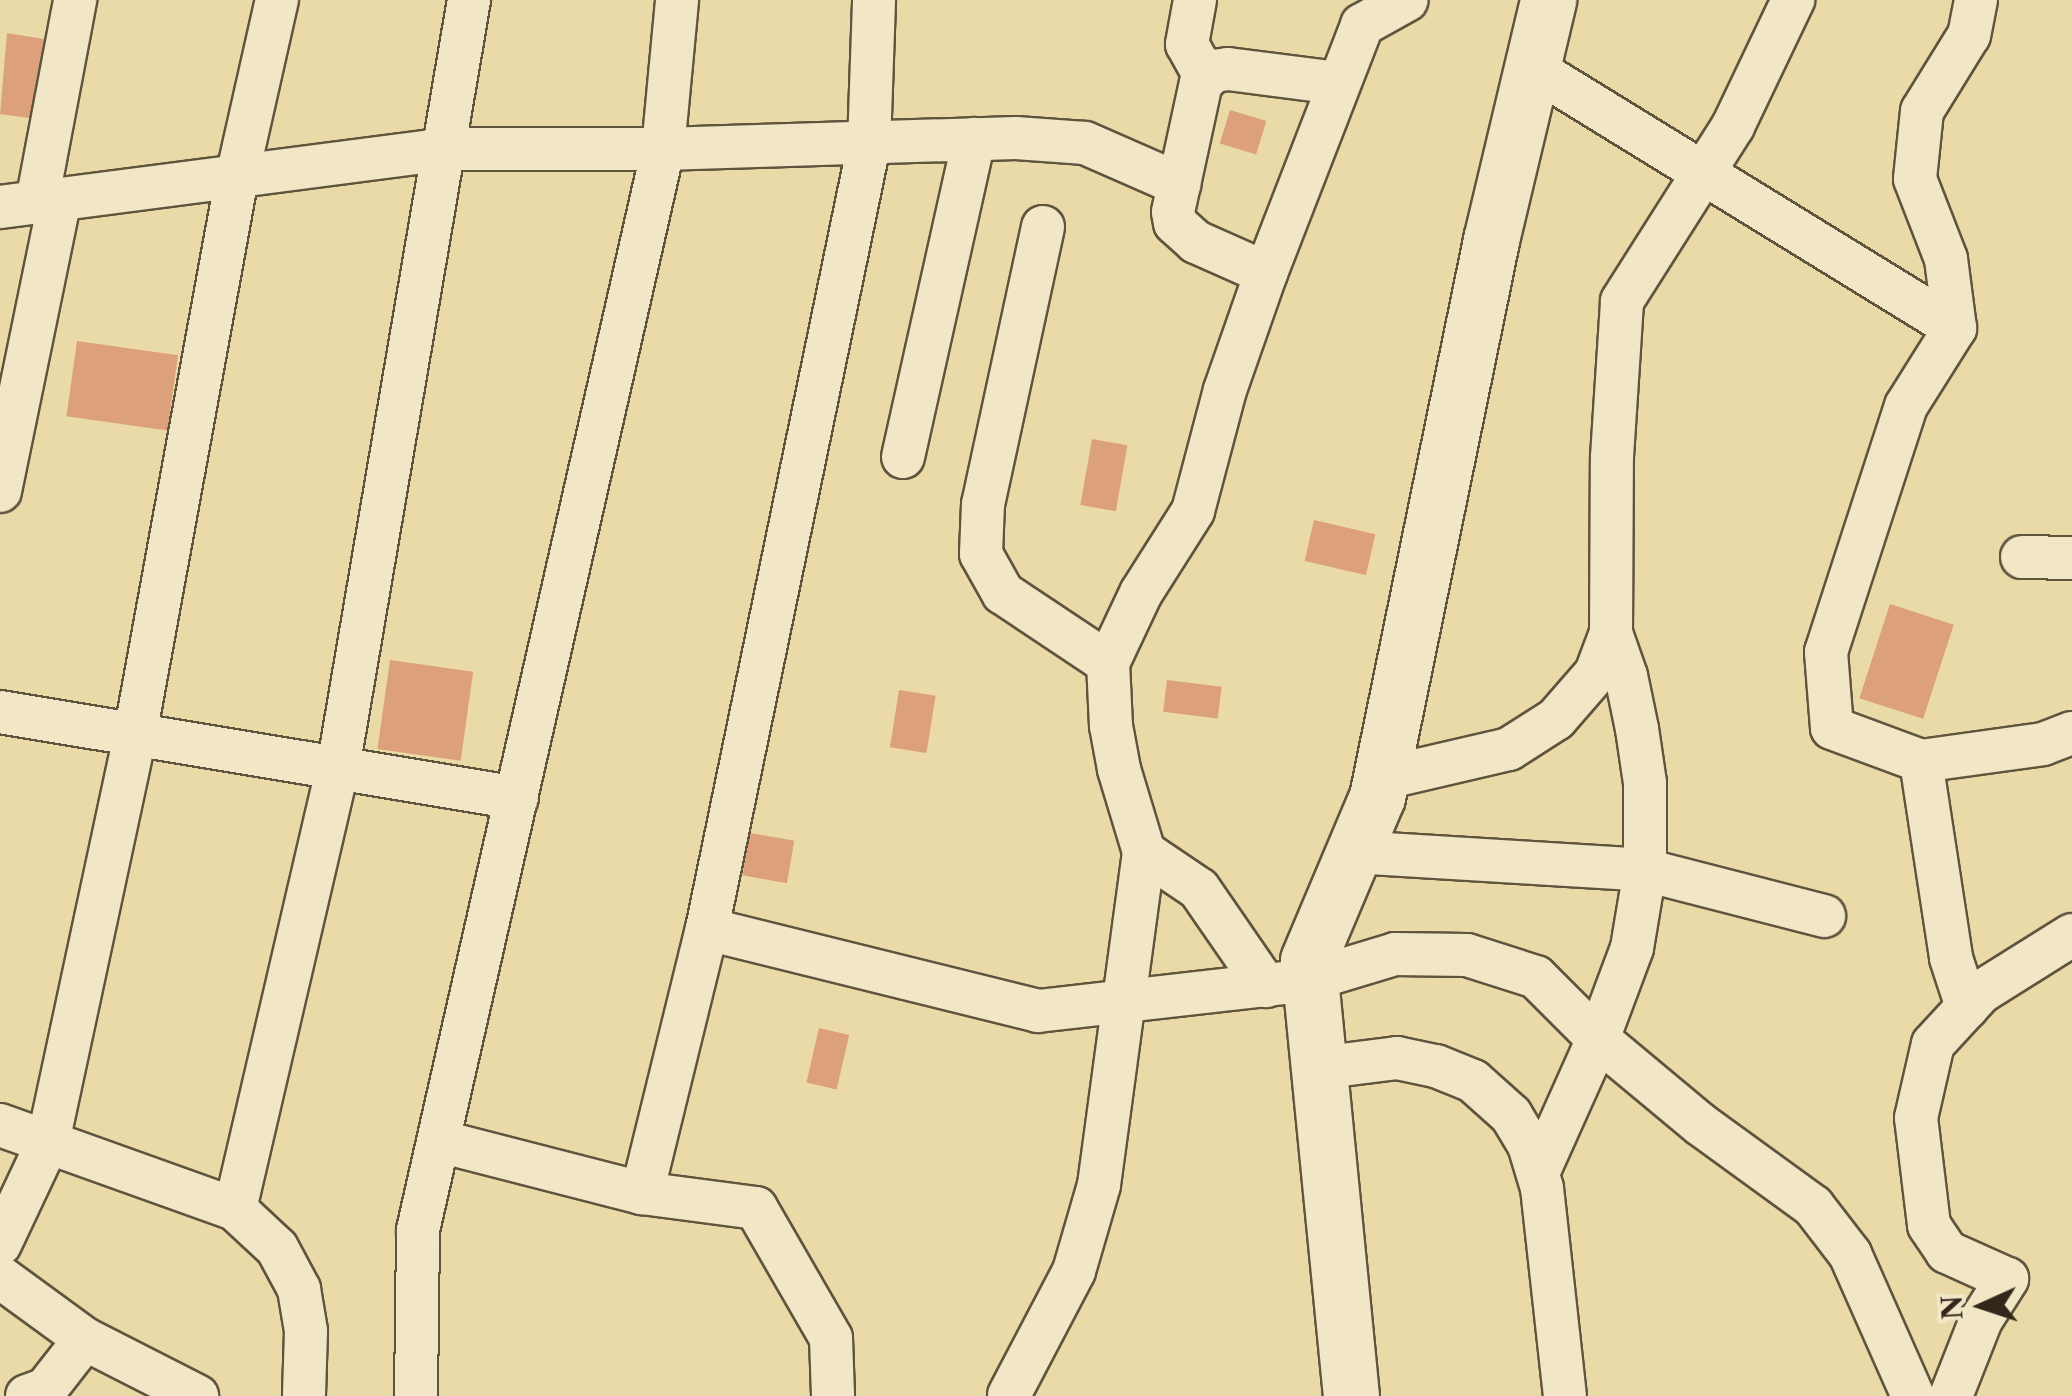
<!DOCTYPE html>
<style>
body{margin:0}
#map{position:relative;width:2072px;height:1396px;overflow:hidden;background:#e9daa8;font-family:"Libre Caslon Text",serif}
div>[style]{position:absolute}
.building>*{inset:0;background:#dca07b;transform-origin:0 0}
.roads{filter:drop-shadow(2px 0 #60543e) drop-shadow(-2px 0 #60543e) drop-shadow(0 2px #60543e) drop-shadow(0 -2px #60543e)}
.minor>*{height:42px;margin:-21px;padding:0 21px;transform-origin:21px;border-radius:21px;background:#f1e7c6}
.tertiary>*{height:55px;margin:-27.5px;padding:0 27.5px;transform-origin:27.5px;border-radius:27.5px;background:#f1e7c6}
span{translate:-50% -50%;white-space:nowrap;text-align:center;line-height:1.15;-webkit-text-stroke:8px #f1e7c6;paint-order:stroke}
.north{position:absolute;left:1932px;top:1256px;width:100px;height:100px;-webkit-text-stroke:8px #f1e7c6;paint-order:stroke;rotate:267deg;font-size:28px;font-weight:700;line-height:40px;text-align:center;color:#33271b}
.north::after{content:'';display:block;margin:auto;width:35px;height:45px;background:#33271b;clip-path:polygon(50% 0,100% 100%,50% 72%,0 100%)}
</style>
<div id="map">
<div class="building">
<div style="clip-path:polygon(7px 33px,50px 40px,37px 119px,0 114px)"></div>
<div style="left:1230px;top:110px;width:38px;height:35px;rotate:17deg"></div>
<div style="left:77px;top:341px;width:102px;height:76px;rotate:8deg"></div>
<div style="left:1092px;top:439px;width:36px;height:67px;rotate:10deg"></div>
<div style="left:1314px;top:520px;width:63px;height:42px;rotate:13deg"></div>
<div style="left:1890px;top:604px;width:67px;height:99px;rotate:18deg"></div>
<div style="left:390px;top:660px;width:84px;height:90px;rotate:8deg"></div>
<div style="left:1167px;top:680px;width:55px;height:32px;rotate:7deg"></div>
<div style="left:899px;top:690px;width:37px;height:58px;rotate:9deg"></div>
<div style="left:750px;top:833px;width:45px;height:43px;rotate:10deg"></div>
<div style="left:819px;top:1028px;width:31px;height:56px;rotate:13deg"></div>
</div>
<div class="roads">
<div class="minor">
<div style="left:1195px;top:0;width:45px;rotate:100.3deg"></div>
<div style="left:1187px;top:44px;width:38px;rotate:61deg"></div>
<div style="left:1976px;top:0;width:36px;rotate:101deg"></div>
<div style="left:1969px;top:35px;width:89px;rotate:121.7deg"></div>
<div style="left:1922px;top:111px;width:68px;rotate:95.9deg"></div>
<div style="left:1915px;top:179px;width:86px;rotate:68.8deg"></div>
<div style="left:1946px;top:259px;width:70px;rotate:82.6deg"></div>
<div style="left:1955px;top:328px;width:92px;rotate:122.1deg"></div>
<div style="left:1906px;top:406px;width:259px;rotate:108deg"></div>
<div style="left:1826px;top:652px;width:76px;rotate:85.5deg"></div>
<div style="left:1832px;top:728px;width:95px;rotate:20.3deg"></div>
<div style="left:1921px;top:761px;width:123px;rotate:-7.9deg"></div>
<div style="left:2043px;top:744px;width:31px;rotate:-21deg"></div>
<div style="left:1531px;top:67px;width:498px;rotate:31.6deg"></div>
<div style="left:37px;top:202px;width:206px;rotate:-79.3deg"></div>
<div style="left:0;top:207px;width:451px;rotate:-7.4deg"></div>
<div style="left:447px;top:149px;width:216px"></div>
<div style="left:663px;top:149px;width:353px;rotate:-1.8deg"></div>
<div style="left:1016px;top:138px;width:69px;rotate:4.1deg"></div>
<div style="left:1085px;top:143px;width:103px;rotate:23.6deg"></div>
<div style="left:1043px;top:227px;width:283px;rotate:102.2deg"></div>
<div style="left:983px;top:504px;width:50px;rotate:92.3deg"></div>
<div style="left:981px;top:554px;width:45px;rotate:60.6deg"></div>
<div style="left:1003px;top:593px;width:126px;rotate:33.7deg"></div>
<div style="left:1266px;top:273px;width:77px;rotate:-156.1deg"></div>
<div style="left:1196px;top:242px;width:28px;rotate:-138deg"></div>
<div style="left:1175px;top:223px;width:11px;rotate:-100deg"></div>
<div style="left:1173px;top:212px;width:132px;rotate:-77.8deg"></div>
<div style="left:1201px;top:83px;width:18px;rotate:-43deg"></div>
<div style="left:1214px;top:71px;width:14px;rotate:-8deg"></div>
<div style="left:1228px;top:69px;width:111px;rotate:7.3deg"></div>
<div style="left:903px;top:457px;width:326px;rotate:-77.4deg"></div>
<div style="left:0;top:491px;width:298px;rotate:-78.4deg"></div>
<div style="left:2022px;top:557px;width:50px;rotate:1.1deg"></div>
<div style="left:0;top:712px;width:524px;rotate:9.44deg"></div>
<div style="left:1921px;top:761px;width:199px;rotate:81.3deg"></div>
<div style="left:1951px;top:958px;width:52px;rotate:71.9deg"></div>
<div style="left:1380px;top:779px;width:132px;rotate:-13.1deg"></div>
<div style="left:1509px;top:749px;width:56px;rotate:-32.6deg"></div>
<div style="left:1556px;top:719px;width:61px;rotate:-49deg"></div>
<div style="left:1596px;top:673px;width:43px;rotate:-69.4deg"></div>
<div style="left:1611px;top:633px;width:176px;rotate:-89.7deg"></div>
<div style="left:1612px;top:457px;width:156px;rotate:-86.3deg"></div>
<div style="left:1622px;top:301px;width:207px;rotate:-57.6deg"></div>
<div style="left:1733px;top:126px;width:140px;rotate:-64.5deg"></div>
<div style="left:1144px;top:852px;width:66px;rotate:33.9deg"></div>
<div style="left:1199px;top:889px;width:118px;rotate:55.4deg"></div>
<div style="left:1354px;top:852px;width:292px;rotate:3.5deg"></div>
<div style="left:1645px;top:870px;width:185px;rotate:14.4deg"></div>
<div style="left:707px;top:929px;width:341px;rotate:13.9deg"></div>
<div style="left:1038px;top:1011px;width:273px;rotate:-6.5deg"></div>
<div style="left:1309px;top:980px;width:90px;rotate:-16.8deg"></div>
<div style="left:1395px;top:954px;width:72px;rotate:0.8deg"></div>
<div style="left:1467px;top:955px;width:72px;rotate:17.7deg"></div>
<div style="left:1536px;top:977px;width:88px;rotate:45deg"></div>
<div style="left:1598px;top:1039px;width:133px;rotate:39.8deg"></div>
<div style="left:1700px;top:1124px;width:140px;rotate:36deg"></div>
<div style="left:1813px;top:1206px;width:61px;rotate:52.4deg"></div>
<div style="left:1850px;top:1254px;width:155px;rotate:66.1deg"></div>
<div style="left:1318px;top:1068px;width:80px;rotate:-7.2deg"></div>
<div style="left:1397px;top:1058px;width:40px;rotate:12deg"></div>
<div style="left:1436px;top:1066px;width:40px;rotate:22deg"></div>
<div style="left:1473px;top:1081px;width:51px;rotate:41.8deg"></div>
<div style="left:1511px;top:1115px;width:35px;rotate:59deg"></div>
<div style="left:1529px;top:1145px;width:45px;rotate:73.2deg"></div>
<div style="left:1542px;top:1188px;width:209px;rotate:83.7deg"></div>
<div style="left:0;top:1125px;width:250px;rotate:19.7deg"></div>
<div style="left:235px;top:1209px;width:57px;rotate:42.9deg"></div>
<div style="left:277px;top:1248px;width:47px;rotate:61.8deg"></div>
<div style="left:299px;top:1289px;width:43px;rotate:80.5deg"></div>
<div style="left:306px;top:1331px;width:65px;rotate:91.8deg"></div>
<div style="left:439px;top:1141px;width:210px;rotate:14.4deg"></div>
<div style="left:642px;top:1193px;width:115px;rotate:7.5deg"></div>
<div style="left:756px;top:1208px;width:150px;rotate:60deg"></div>
<div style="left:831px;top:1338px;width:58px;rotate:88deg"></div>
<div style="left:1538px;top:1173px;width:147px;rotate:-65.9deg"></div>
<div style="left:1598px;top:1039px;width:97px;rotate:-69.5deg"></div>
<div style="left:1632px;top:948px;width:79px;rotate:-80.5deg"></div>
<div style="left:1645px;top:870px;width:87px;rotate:-90deg"></div>
<div style="left:1645px;top:783px;width:55px;rotate:-98.4deg"></div>
<div style="left:1637px;top:729px;width:54px;rotate:-101.7deg"></div>
<div style="left:1626px;top:676px;width:46px;rotate:-109.2deg"></div>
<div style="left:642px;top:1193px;width:272px;rotate:-76.2deg"></div>
<div style="left:707px;top:929px;width:801px;rotate:-78.33deg"></div>
<div style="left:869px;top:145px;width:145px;rotate:-88deg"></div>
<div style="left:235px;top:1209px;width:453px;rotate:-76.9deg"></div>
<div style="left:338px;top:768px;width:779px;rotate:-80.32deg"></div>
<div style="left:0;top:1244px;width:113px;rotate:-64.8deg"></div>
<div style="left:48px;top:1142px;width:416px;rotate:-77.9deg"></div>
<div style="left:135px;top:735px;width:567px;rotate:-79.64deg"></div>
<div style="left:237px;top:177px;width:181px;rotate:-77.3deg"></div>
<div style="left:0;top:1277px;width:105px;rotate:36.1deg"></div>
<div style="left:85px;top:1339px;width:126px;rotate:27deg"></div>
<div style="left:1009px;top:1395px;width:140px;rotate:-62.3deg"></div>
<div style="left:1074px;top:1271px;width:90px;rotate:-73.8deg"></div>
<div style="left:1099px;top:1185px;width:336px;rotate:-82.3deg"></div>
<div style="left:1144px;top:852px;width:87px;rotate:-106.8deg"></div>
<div style="left:1119px;top:769px;width:44px;rotate:-100.5deg"></div>
<div style="left:1111px;top:726px;width:63px;rotate:-92.7deg"></div>
<div style="left:1108px;top:663px;width:77px;rotate:-64.8deg"></div>
<div style="left:1141px;top:593px;width:97px;rotate:-57.6deg"></div>
<div style="left:1193px;top:511px;width:125px;rotate:-75.2deg"></div>
<div style="left:1225px;top:390px;width:124px;rotate:-70.7deg"></div>
<div style="left:1266px;top:273px;width:266px;rotate:-68.8deg"></div>
<div style="left:1362px;top:25px;width:51px;rotate:-29.1deg"></div>
<div style="left:27px;top:1396px;width:20px;rotate:-20deg"></div>
<div style="left:46px;top:1389px;width:63px;rotate:-52deg"></div>
<div style="left:416px;top:1396px;width:166px;rotate:-89.3deg"></div>
<div style="left:418px;top:1230px;width:1108px;rotate:-77.23deg"></div>
<div style="left:663px;top:149px;width:150px;rotate:-84.6deg"></div>
<div style="left:1951px;top:1396px;width:82px;rotate:-68.5deg"></div>
<div style="left:1981px;top:1320px;width:49px;rotate:-57.6deg"></div>
<div style="left:2007px;top:1279px;width:66px;rotate:-155.8deg"></div>
<div style="left:1947px;top:1252px;width:32px;rotate:-124deg"></div>
<div style="left:1929px;top:1225px;width:108px;rotate:-96.9deg"></div>
<div style="left:1916px;top:1118px;width:76px;rotate:-77.1deg"></div>
<div style="left:1933px;top:1044px;width:71px;rotate:-47.3deg"></div>
<div style="left:1981px;top:992px;width:107px;rotate:-32.1deg"></div>
</div>
<div class="tertiary">
<div style="left:1351px;top:1396px;width:438px;rotate:-95.6deg"></div>
<div style="left:1308px;top:960px;width:177px;rotate:-67.1deg"></div>
<div style="left:1377px;top:797px;width:569px;rotate:-78.43deg"></div>
<div style="left:1491px;top:240px;width:247px;rotate:-76.6deg"></div>
</div>
</div>
<div class="north">N</div>
</div>
